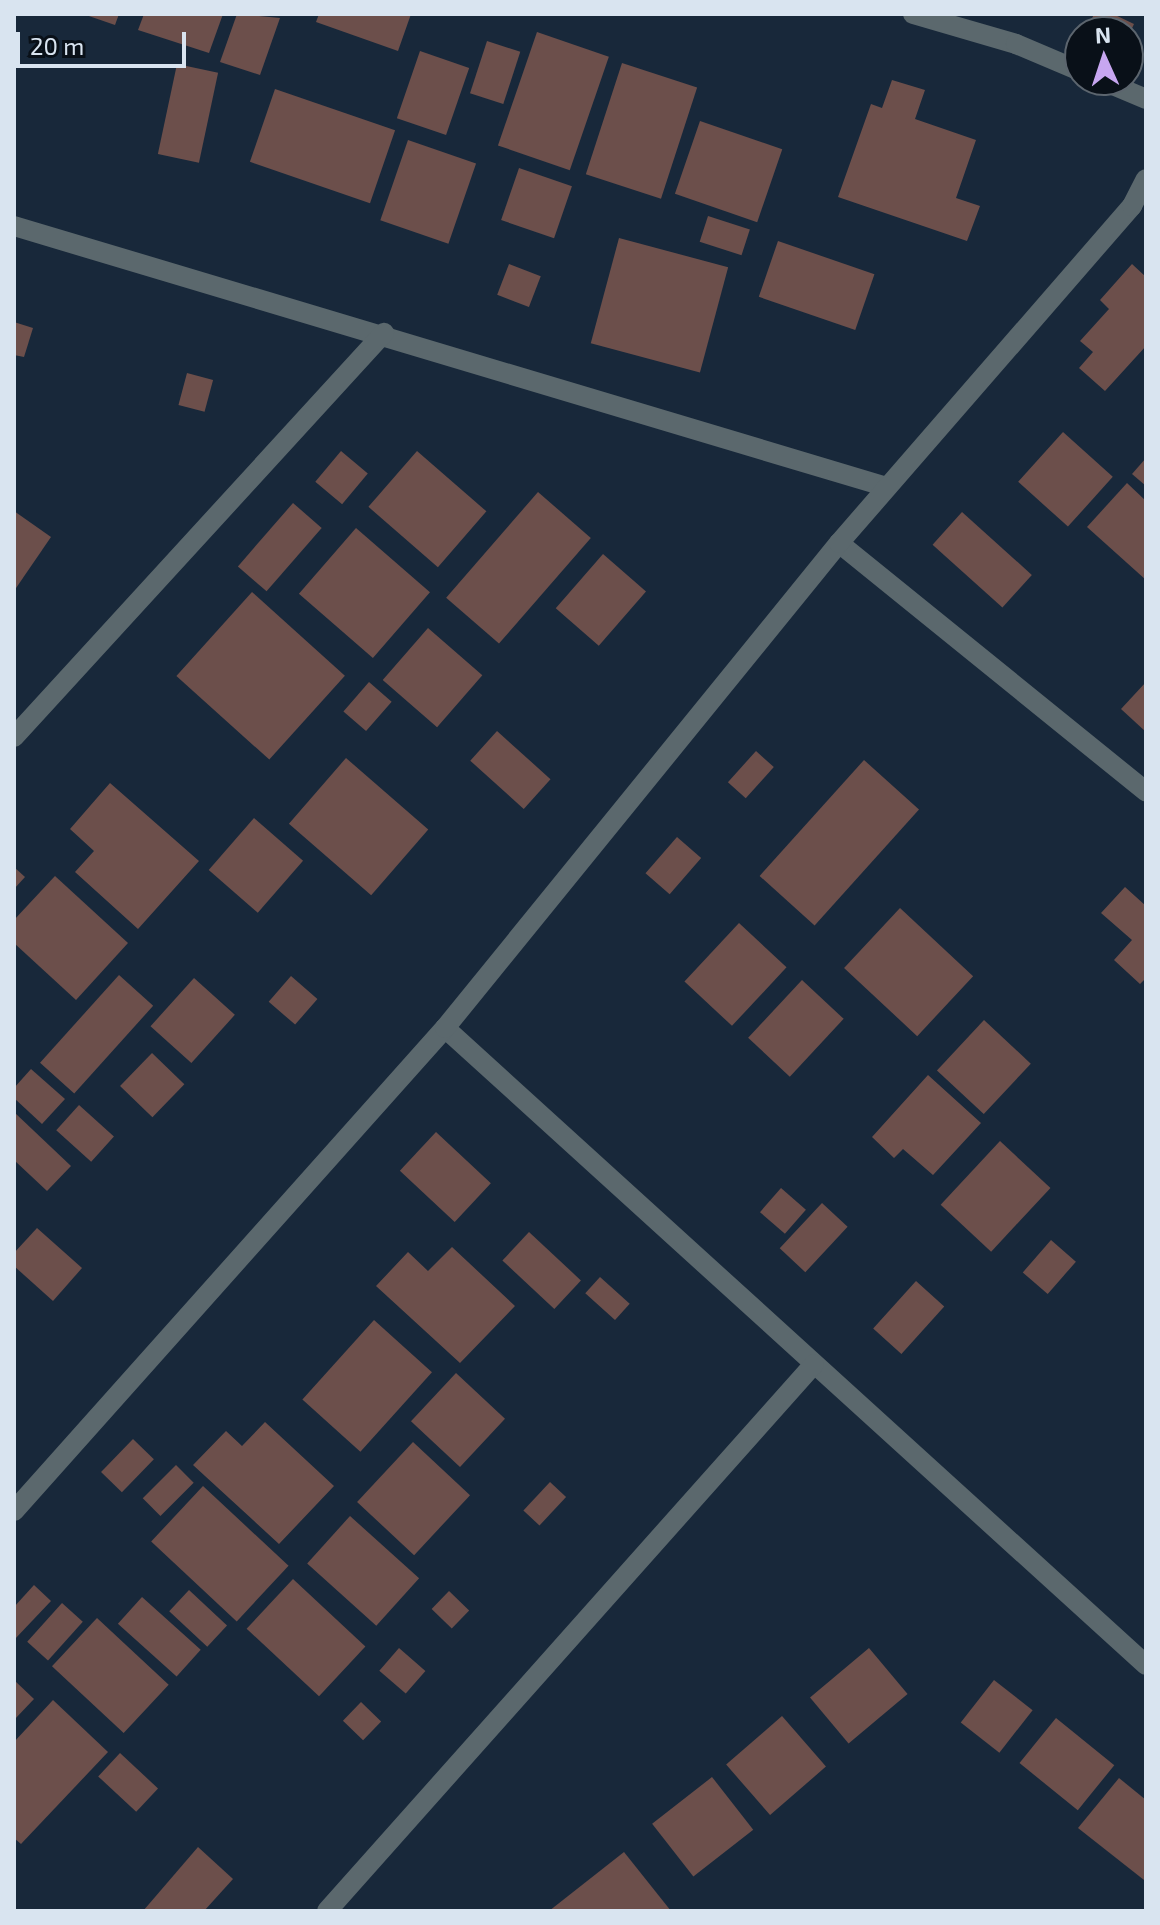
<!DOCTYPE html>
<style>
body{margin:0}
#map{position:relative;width:1160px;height:1925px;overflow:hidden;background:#18283a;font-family:"Exo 2",sans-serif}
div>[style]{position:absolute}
.building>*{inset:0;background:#6c4f4b;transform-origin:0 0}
.street>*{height:20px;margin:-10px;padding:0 10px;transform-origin:10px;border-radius:10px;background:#5b686d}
span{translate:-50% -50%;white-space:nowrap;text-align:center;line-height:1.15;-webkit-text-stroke:6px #091018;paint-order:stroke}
.frame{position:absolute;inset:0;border:16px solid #d9e4f0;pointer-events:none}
.north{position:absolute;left:1064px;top:16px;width:80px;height:80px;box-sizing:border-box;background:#091018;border:2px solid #5c656e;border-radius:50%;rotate:357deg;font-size:22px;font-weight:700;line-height:32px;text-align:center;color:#d9e4f0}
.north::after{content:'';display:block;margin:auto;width:28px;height:36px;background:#c7a6f0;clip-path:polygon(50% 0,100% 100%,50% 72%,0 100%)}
.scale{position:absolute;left:16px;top:32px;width:170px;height:36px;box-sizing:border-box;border:4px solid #d9e4f0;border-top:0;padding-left:10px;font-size:24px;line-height:28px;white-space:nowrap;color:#d9e4f0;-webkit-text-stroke:6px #091018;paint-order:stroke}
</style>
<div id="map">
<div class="building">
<div style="clip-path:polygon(83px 14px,119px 14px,115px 25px)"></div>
<div style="clip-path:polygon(144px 14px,223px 14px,209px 53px,138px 30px)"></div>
<div style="clip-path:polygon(237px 14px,280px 18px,260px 75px,220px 62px)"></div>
<div style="clip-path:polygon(319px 14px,411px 14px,398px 51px,316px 22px)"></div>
<div style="clip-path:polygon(1094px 14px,1113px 14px,1134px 24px,1128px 37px,1128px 32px,1086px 32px)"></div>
<div style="left:537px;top:32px;width:76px;height:120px;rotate:19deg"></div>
<div style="left:487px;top:41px;width:35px;height:55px;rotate:18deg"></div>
<div style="left:420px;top:51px;width:52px;height:71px;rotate:19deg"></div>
<div style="left:622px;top:63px;width:79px;height:117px;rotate:18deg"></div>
<div style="left:177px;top:64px;width:42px;height:92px;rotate:12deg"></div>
<div style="clip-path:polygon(892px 80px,925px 90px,915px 119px,976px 140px,956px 198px,980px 206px,967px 241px,838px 197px,871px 104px,882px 108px)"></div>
<div style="left:275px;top:89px;width:127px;height:77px;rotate:19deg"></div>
<div style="left:700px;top:121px;width:87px;height:77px;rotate:19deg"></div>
<div style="left:408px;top:140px;width:72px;height:85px;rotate:19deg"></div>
<div style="left:519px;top:168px;width:56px;height:55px;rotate:19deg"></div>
<div style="left:708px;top:216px;width:44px;height:27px;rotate:18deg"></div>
<div style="left:619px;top:238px;width:113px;height:109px;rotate:15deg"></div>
<div style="left:778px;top:241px;width:102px;height:59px;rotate:19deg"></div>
<div style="left:509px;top:264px;width:34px;height:33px;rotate:21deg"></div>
<div style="clip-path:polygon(1132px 264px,1146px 277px,1146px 346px,1105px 391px,1079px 368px,1093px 352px,1080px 341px,1109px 309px,1100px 300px)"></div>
<div style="clip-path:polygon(14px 322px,33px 328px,24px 357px,14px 355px)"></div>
<div style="left:187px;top:373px;width:27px;height:33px;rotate:15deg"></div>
<div style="left:1063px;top:432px;width:67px;height:67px;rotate:42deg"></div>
<div style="left:341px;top:451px;width:35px;height:40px;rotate:40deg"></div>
<div style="left:417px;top:451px;width:92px;height:74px;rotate:41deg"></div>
<div style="clip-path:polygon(1146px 458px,1146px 486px,1132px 474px)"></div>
<div style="clip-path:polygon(1127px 483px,1146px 501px,1146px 580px,1087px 527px)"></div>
<div style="left:538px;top:492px;width:70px;height:140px;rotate:41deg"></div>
<div style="left:293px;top:503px;width:38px;height:84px;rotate:41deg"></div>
<div style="clip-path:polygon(14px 511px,51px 537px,14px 591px)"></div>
<div style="left:962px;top:512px;width:94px;height:44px;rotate:42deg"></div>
<div style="left:356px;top:528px;width:98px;height:87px;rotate:41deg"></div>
<div style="left:603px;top:554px;width:57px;height:72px;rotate:41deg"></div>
<div style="left:252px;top:592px;width:125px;height:113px;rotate:42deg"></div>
<div style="left:428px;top:628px;width:72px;height:69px;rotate:41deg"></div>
<div style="left:369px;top:682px;width:30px;height:39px;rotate:41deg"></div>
<div style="clip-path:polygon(1146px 682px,1146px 732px,1121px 709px)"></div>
<div style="left:497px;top:731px;width:72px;height:40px;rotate:42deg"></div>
<div style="left:756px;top:751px;width:24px;height:42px;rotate:42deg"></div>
<div style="left:346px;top:758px;width:109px;height:87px;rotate:41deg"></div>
<div style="left:864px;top:760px;width:74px;height:156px;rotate:42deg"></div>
<div style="clip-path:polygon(110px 783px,199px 861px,138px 929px,75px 872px,94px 851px,70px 829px)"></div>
<div style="left:254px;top:818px;width:65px;height:69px;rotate:41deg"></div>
<div style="left:677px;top:837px;width:32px;height:48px;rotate:41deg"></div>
<div style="clip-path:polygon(14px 867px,25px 877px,14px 889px)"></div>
<div style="clip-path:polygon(55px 876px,128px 943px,76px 1000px,14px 943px,14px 920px)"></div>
<div style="clip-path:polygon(1125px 887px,1146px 906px,1146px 978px,1140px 984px,1114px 960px,1132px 940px,1101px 913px)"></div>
<div style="left:900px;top:908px;width:100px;height:82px;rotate:43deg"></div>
<div style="left:739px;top:923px;width:65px;height:80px;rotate:43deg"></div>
<div style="left:119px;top:975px;width:46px;height:118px;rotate:42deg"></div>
<div style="left:291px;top:976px;width:35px;height:34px;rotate:41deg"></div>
<div style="left:194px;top:978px;width:55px;height:65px;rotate:42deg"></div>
<div style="left:802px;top:980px;width:57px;height:79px;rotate:43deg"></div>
<div style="left:984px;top:1020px;width:64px;height:69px;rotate:43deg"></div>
<div style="left:152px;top:1053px;width:45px;height:46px;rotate:44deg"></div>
<div style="clip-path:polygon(31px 1069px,65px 1099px,42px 1124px,14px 1098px,14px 1088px)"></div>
<div style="clip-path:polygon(928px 1075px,981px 1123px,933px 1175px,903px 1149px,894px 1158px,872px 1137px)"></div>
<div style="left:79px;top:1105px;width:47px;height:34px;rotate:42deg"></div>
<div style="clip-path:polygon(14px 1112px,71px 1166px,47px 1191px,14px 1160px)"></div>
<div style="left:436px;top:1132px;width:75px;height:53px;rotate:43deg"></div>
<div style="left:1000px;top:1141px;width:69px;height:87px;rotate:43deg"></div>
<div style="left:781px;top:1188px;width:33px;height:32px;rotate:41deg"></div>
<div style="left:822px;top:1203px;width:35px;height:62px;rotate:43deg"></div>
<div style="clip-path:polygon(37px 1228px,82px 1268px,53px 1301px,14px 1266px,14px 1253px)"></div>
<div style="left:529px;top:1232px;width:71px;height:39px;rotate:43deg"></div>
<div style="left:1051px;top:1240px;width:33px;height:43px;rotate:41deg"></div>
<div style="clip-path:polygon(452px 1247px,515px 1306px,460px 1363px,376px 1286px,408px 1252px,428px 1271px)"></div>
<div style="left:600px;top:1277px;width:40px;height:22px;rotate:42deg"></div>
<div style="left:916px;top:1281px;width:38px;height:64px;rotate:42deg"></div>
<div style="left:374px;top:1320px;width:78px;height:107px;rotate:42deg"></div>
<div style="left:456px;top:1373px;width:67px;height:66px;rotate:43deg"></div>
<div style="clip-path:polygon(265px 1422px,334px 1486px,279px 1544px,193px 1465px,226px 1431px,242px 1446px)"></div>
<div style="left:133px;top:1439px;width:29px;height:46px;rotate:44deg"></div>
<div style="left:413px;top:1442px;width:78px;height:82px;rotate:43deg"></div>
<div style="left:176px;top:1465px;width:25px;height:47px;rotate:45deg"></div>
<div style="left:550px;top:1482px;width:22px;height:39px;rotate:43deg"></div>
<div style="left:203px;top:1486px;width:117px;height:76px;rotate:43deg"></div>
<div style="left:350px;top:1516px;width:93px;height:64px;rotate:42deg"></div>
<div style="left:293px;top:1579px;width:99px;height:68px;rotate:43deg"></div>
<div style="clip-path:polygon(34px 1585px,51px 1601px,14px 1640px,14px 1607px)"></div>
<div style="left:189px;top:1590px;width:52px;height:29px;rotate:43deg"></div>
<div style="left:449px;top:1591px;width:28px;height:25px;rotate:44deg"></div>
<div style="left:142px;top:1597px;width:79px;height:36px;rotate:42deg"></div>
<div style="left:62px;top:1603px;width:28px;height:52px;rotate:42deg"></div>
<div style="left:97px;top:1618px;width:98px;height:66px;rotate:43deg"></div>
<div style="left:399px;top:1648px;width:35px;height:30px;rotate:41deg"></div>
<div style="left:869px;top:1648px;width:60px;height:77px;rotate:50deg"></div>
<div style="clip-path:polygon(14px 1680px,34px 1699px,14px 1720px)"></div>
<div style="left:994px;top:1680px;width:49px;height:54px;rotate:38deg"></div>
<div style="clip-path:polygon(53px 1700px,108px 1752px,21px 1844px,14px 1838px,14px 1742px)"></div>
<div style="left:361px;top:1702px;width:28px;height:26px;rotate:44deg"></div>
<div style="left:782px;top:1716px;width:67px;height:74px;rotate:49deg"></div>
<div style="left:1056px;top:1718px;width:75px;height:58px;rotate:39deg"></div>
<div style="left:120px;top:1753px;width:52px;height:32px;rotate:43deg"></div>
<div style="left:712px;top:1777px;width:67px;height:76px;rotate:52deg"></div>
<div style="clip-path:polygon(1119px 1778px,1146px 1800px,1144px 1880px,1078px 1828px)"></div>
<div style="clip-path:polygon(198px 1847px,233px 1879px,204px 1911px,143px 1911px)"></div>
<div style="clip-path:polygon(624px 1852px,671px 1911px,549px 1911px)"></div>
</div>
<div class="street">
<div style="left:913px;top:14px;width:107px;rotate:16.2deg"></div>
<div style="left:1016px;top:44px;width:69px;rotate:22.9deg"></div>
<div style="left:1101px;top:80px;width:49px;rotate:22.9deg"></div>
<div style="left:14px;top:226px;width:911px;rotate:16.65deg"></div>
<div style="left:839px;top:543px;width:395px;rotate:39deg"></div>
<div style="left:14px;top:737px;width:548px;rotate:-47.52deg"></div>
<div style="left:445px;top:1028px;width:947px;rotate:42.26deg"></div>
<div style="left:14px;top:1511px;width:647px;rotate:-48.26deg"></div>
<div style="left:445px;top:1028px;width:625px;rotate:-50.91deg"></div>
<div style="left:839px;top:543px;width:447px;rotate:-49deg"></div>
<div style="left:1132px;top:206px;width:30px;rotate:-63deg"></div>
<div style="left:327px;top:1911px;width:732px;rotate:-48.32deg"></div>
</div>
<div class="frame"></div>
<div class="north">N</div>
<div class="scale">20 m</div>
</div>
